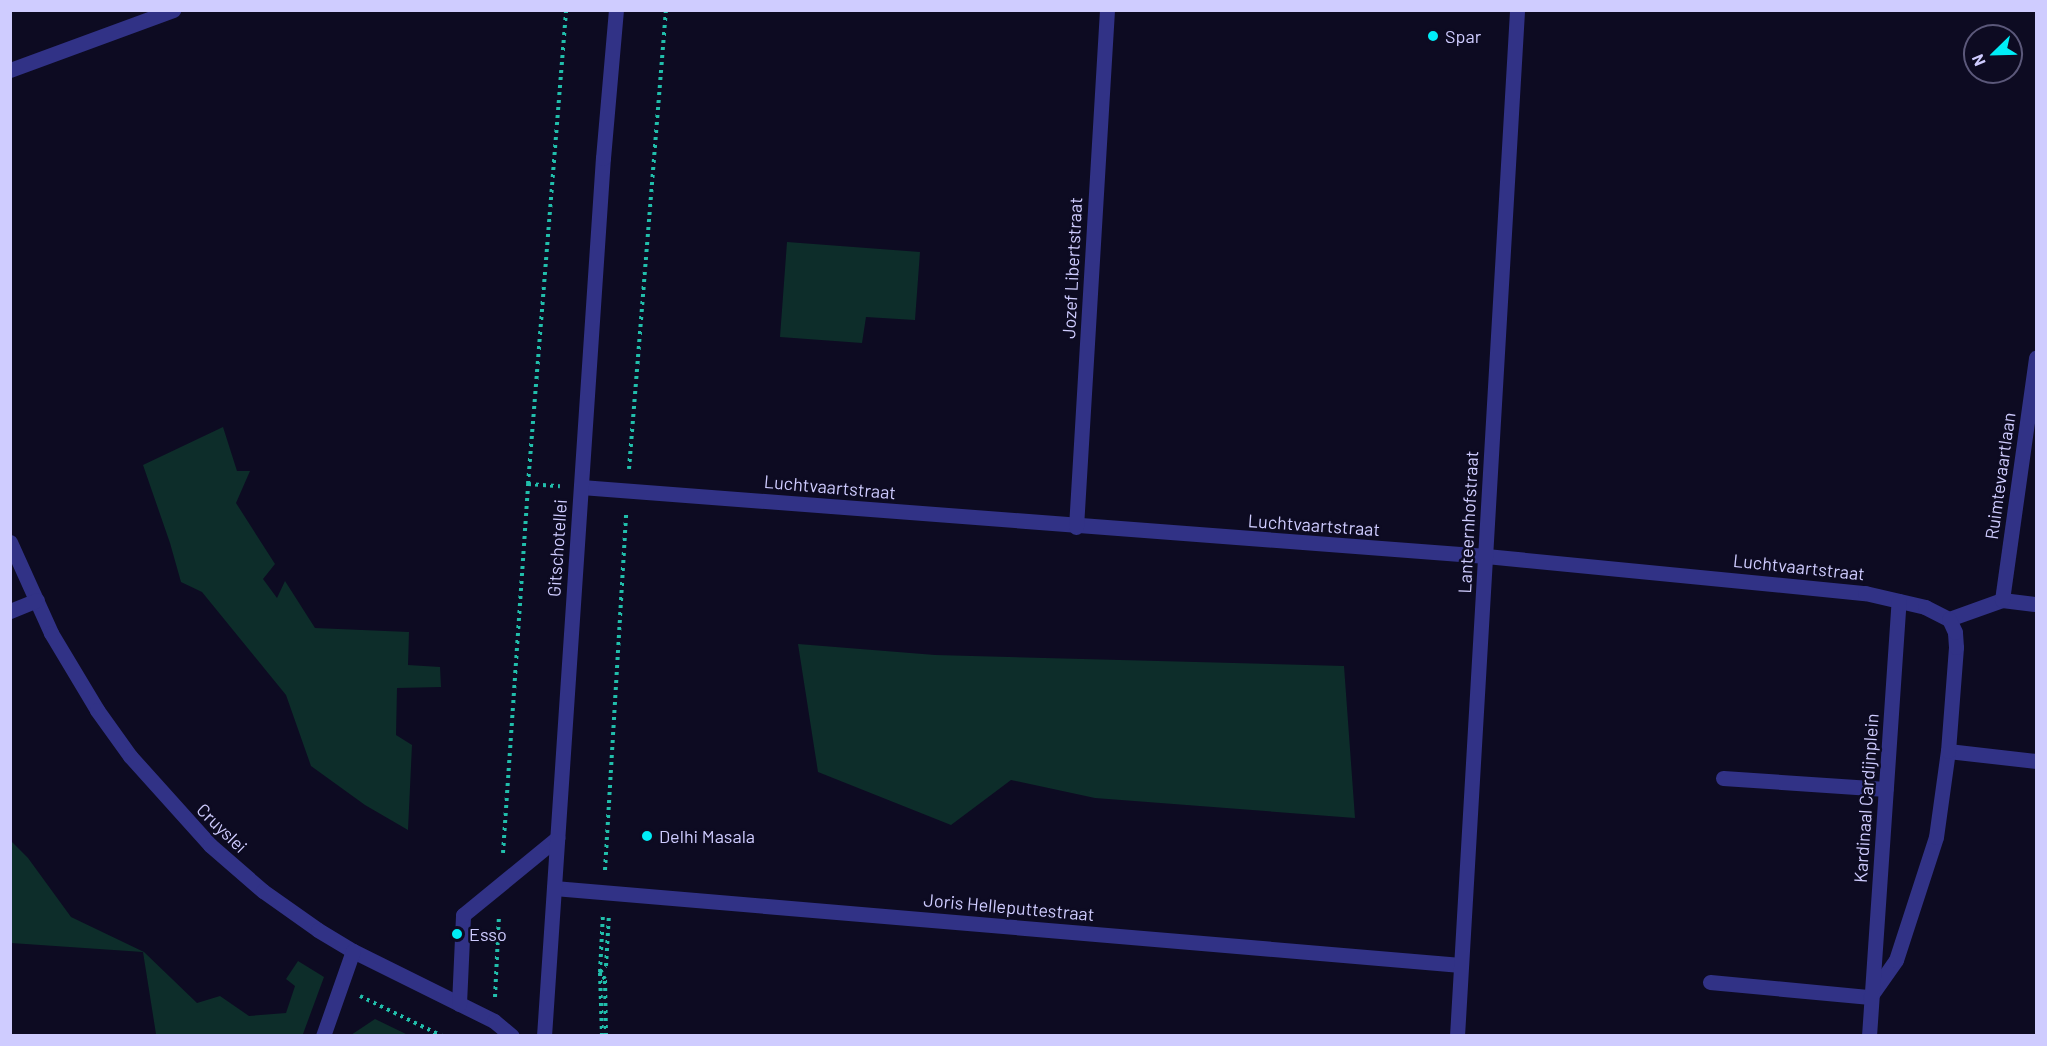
<!DOCTYPE html>
<style>
body{margin:0}
#map{position:relative;width:2047px;height:1046px;overflow:hidden;background:#0d0b22;font-family:Barlow,sans-serif}
div>[style]{position:absolute}
.green>*{inset:0;background:#0d2d2a}
.path>*{height:4px;margin-top:-2px;transform-origin:0;background:repeating-linear-gradient(90deg,#21beab 0 3px,transparent 0 7.5px)}
.minor>*{height:15px;margin:-7.5px;padding:0 7.5px;transform-origin:7.5px;border-radius:7.5px;background:#313286}
.dots>*{width:16px;height:16px;translate:-50% -50%;box-sizing:border-box;border:3px solid #0d0b22;border-radius:50%}
span{translate:-50% -50%;white-space:nowrap;text-align:center;line-height:1.15;-webkit-text-stroke:5px #0d0b22;paint-order:stroke}
.poi-label{font-size:18px;color:#cfccff}
.left{translate:0 -50%;text-align:left}
.street-label{font-size:18px;color:#cfccff}
.frame{position:absolute;inset:0;border:12px solid #cfccff;pointer-events:none}
.north{position:absolute;left:1963px;top:24px;width:60px;height:60px;box-sizing:border-box;background:#0d0b22;border:2px solid #5b587a;border-radius:50%;rotate:247deg;font-size:16px;font-weight:700;line-height:24px;text-align:center;color:#cfccff}
.north::after{content:'';display:block;margin:auto;width:21px;height:27px;background:#00edf7;clip-path:polygon(50% 0,100% 100%,50% 72%,0 100%)}
</style>
<div id="map">
<div class="green">
<div style="clip-path:polygon(787px 242px,920px 252px,915px 320px,866px 317px,862px 343px,780px 337px)"></div>
<div style="clip-path:polygon(223px 427px,237px 471px,250px 471px,236px 503px,275px 564px,263px 579px,277px 598px,285px 581px,315px 628px,409px 632px,408px 665px,440px 667px,441px 687px,397px 688px,396px 735px,412px 745px,408px 830px,365px 805px,311px 766px,286px 695px,202px 592px,181px 582px,170px 543px,143px 465px)"></div>
<div style="clip-path:polygon(798px 644px,935px 655px,1344px 666px,1355px 818px,1095px 798px,1011px 780px,951px 825px,818px 772px)"></div>
<div style="clip-path:polygon(10px 840px,28px 858px,71px 917px,144px 952px,197px 1003px,220px 996px,249px 1016px,286px 1013px,295px 986px,286px 979px,298px 961px,324px 977px,303px 1034px,147px 1035px,156px 1034px,143px 952px,11px 943px)"></div>
<div style="clip-path:polygon(375px 1019px,408px 1035px,351px 1035px)"></div>
</div>
<div class="path">
<div style="left:629px;top:469px;width:460px;rotate:-85.4deg"></div>
<div style="left:528px;top:484px;width:32px;rotate:4deg"></div>
<div style="left:503px;top:853px;width:370px;rotate:-86.1deg"></div>
<div style="left:528px;top:484px;width:476px;rotate:-85.4deg"></div>
<div style="left:605px;top:870px;width:359px;rotate:-86.6deg"></div>
<div style="left:360px;top:996px;width:91px;rotate:26deg"></div>
<div style="left:495px;top:997px;width:82px;rotate:-87.2deg"></div>
<div style="left:602px;top:1036px;width:64px;rotate:-91.8deg"></div>
<div style="left:600px;top:972px;width:59px;rotate:-87.1deg"></div>
<div style="left:606px;top:1036px;width:57px;rotate:-91deg"></div>
<div style="left:605px;top:979px;width:9px;rotate:-126deg"></div>
<div style="left:600px;top:972px;width:8px;rotate:-45deg"></div>
<div style="left:606px;top:966px;width:52px;rotate:-86.7deg"></div>
</div>
<div class="minor">
<div style="left:10px;top:70px;width:174px;rotate:-20.2deg"></div>
<div style="left:581px;top:487px;width:908px;rotate:4.36deg"></div>
<div style="left:1486px;top:556px;width:381px;rotate:5.6deg"></div>
<div style="left:1865px;top:593px;width:62px;rotate:13.1deg"></div>
<div style="left:1925px;top:607px;width:27px;rotate:27deg"></div>
<div style="left:1949px;top:619px;width:56px;rotate:-19.7deg"></div>
<div style="left:2002px;top:600px;width:34px;rotate:7deg"></div>
<div style="left:1076px;top:527px;width:518px;rotate:-86.57deg"></div>
<div style="left:10px;top:542px;width:100px;rotate:65.7deg"></div>
<div style="left:51px;top:633px;width:90px;rotate:59.1deg"></div>
<div style="left:97px;top:710px;width:57px;rotate:54.3deg"></div>
<div style="left:130px;top:756px;width:120px;rotate:48deg"></div>
<div style="left:210px;top:845px;width:70px;rotate:41deg"></div>
<div style="left:263px;top:891px;width:67px;rotate:35.3deg"></div>
<div style="left:318px;top:930px;width:41px;rotate:31deg"></div>
<div style="left:353px;top:951px;width:157px;rotate:26.4deg"></div>
<div style="left:494px;top:1021px;width:23px;rotate:40deg"></div>
<div style="left:2002px;top:600px;width:245px;rotate:-82deg"></div>
<div style="left:10px;top:611px;width:29px;rotate:-22deg"></div>
<div style="left:1948px;top:751px;width:89px;rotate:6.5deg"></div>
<div style="left:1723px;top:778px;width:163px;rotate:3.9deg"></div>
<div style="left:554px;top:888px;width:910px;rotate:4.85deg"></div>
<div style="left:1710px;top:982px;width:161px;rotate:5.4deg"></div>
<div style="left:1870px;top:997px;width:45px;rotate:-54.9deg"></div>
<div style="left:1896px;top:960px;width:129px;rotate:-72deg"></div>
<div style="left:1936px;top:837px;width:87px;rotate:-82.1deg"></div>
<div style="left:1948px;top:751px;width:104px;rotate:-85.6deg"></div>
<div style="left:1956px;top:647px;width:15px;rotate:-94deg"></div>
<div style="left:1955px;top:632px;width:14px;rotate:-115deg"></div>
<div style="left:459px;top:1004px;width:89px;rotate:-87.4deg"></div>
<div style="left:463px;top:915px;width:122px;rotate:-39.3deg"></div>
<div style="left:323px;top:1036px;width:90px;rotate:-70.6deg"></div>
<div style="left:544px;top:1036px;width:880px;rotate:-86.16deg"></div>
<div style="left:603px;top:158px;width:149px;rotate:-85deg"></div>
<div style="left:1457px;top:1036px;width:1028px;rotate:-86.65deg"></div>
<div style="left:1869px;top:1036px;width:436px;rotate:-86.1deg"></div>
</div>
<div class="dots">
<div style="left:1433px;top:36px;background:#00edf7"></div>
<div style="left:647px;top:836px;background:#00edf7"></div>
<div style="left:457px;top:934px;background:#00edf7"></div>
</div>
<div class="poi-label">
<span class="left" style="left:1445px;top:36px">Spar</span>
<span class="left" style="left:659px;top:836px">Delhi Masala</span>
<span class="left" style="left:469px;top:934px">Esso</span>
</div>
<div class="street-label">
<span style="left:1072px;top:268px;rotate:-87deg">Jozef Libertstraat</span>
<span style="left:2000px;top:476px;rotate:-82deg">Ruimtevaartlaan</span>
<span style="left:830px;top:487px;rotate:5deg">Luchtvaartstraat</span>
<span style="left:1468px;top:522px;rotate:-87deg">Lanteernhofstraat</span>
<span style="left:1314px;top:525px;rotate:4deg">Luchtvaartstraat</span>
<span style="left:557px;top:548px;rotate:-86deg">Gitschotellei</span>
<span style="left:1799px;top:567px;rotate:6deg">Luchtvaartstraat</span>
<span style="left:1866px;top:798px;rotate:-86deg">Kardinaal Cardijnplein</span>
<span style="left:222px;top:828px;rotate:44deg">Cruyslei</span>
<span style="left:1009px;top:907px;rotate:5deg">Joris Helleputtestraat</span>
</div>
<div class="frame"></div>
<div class="north">N</div>
</div>
